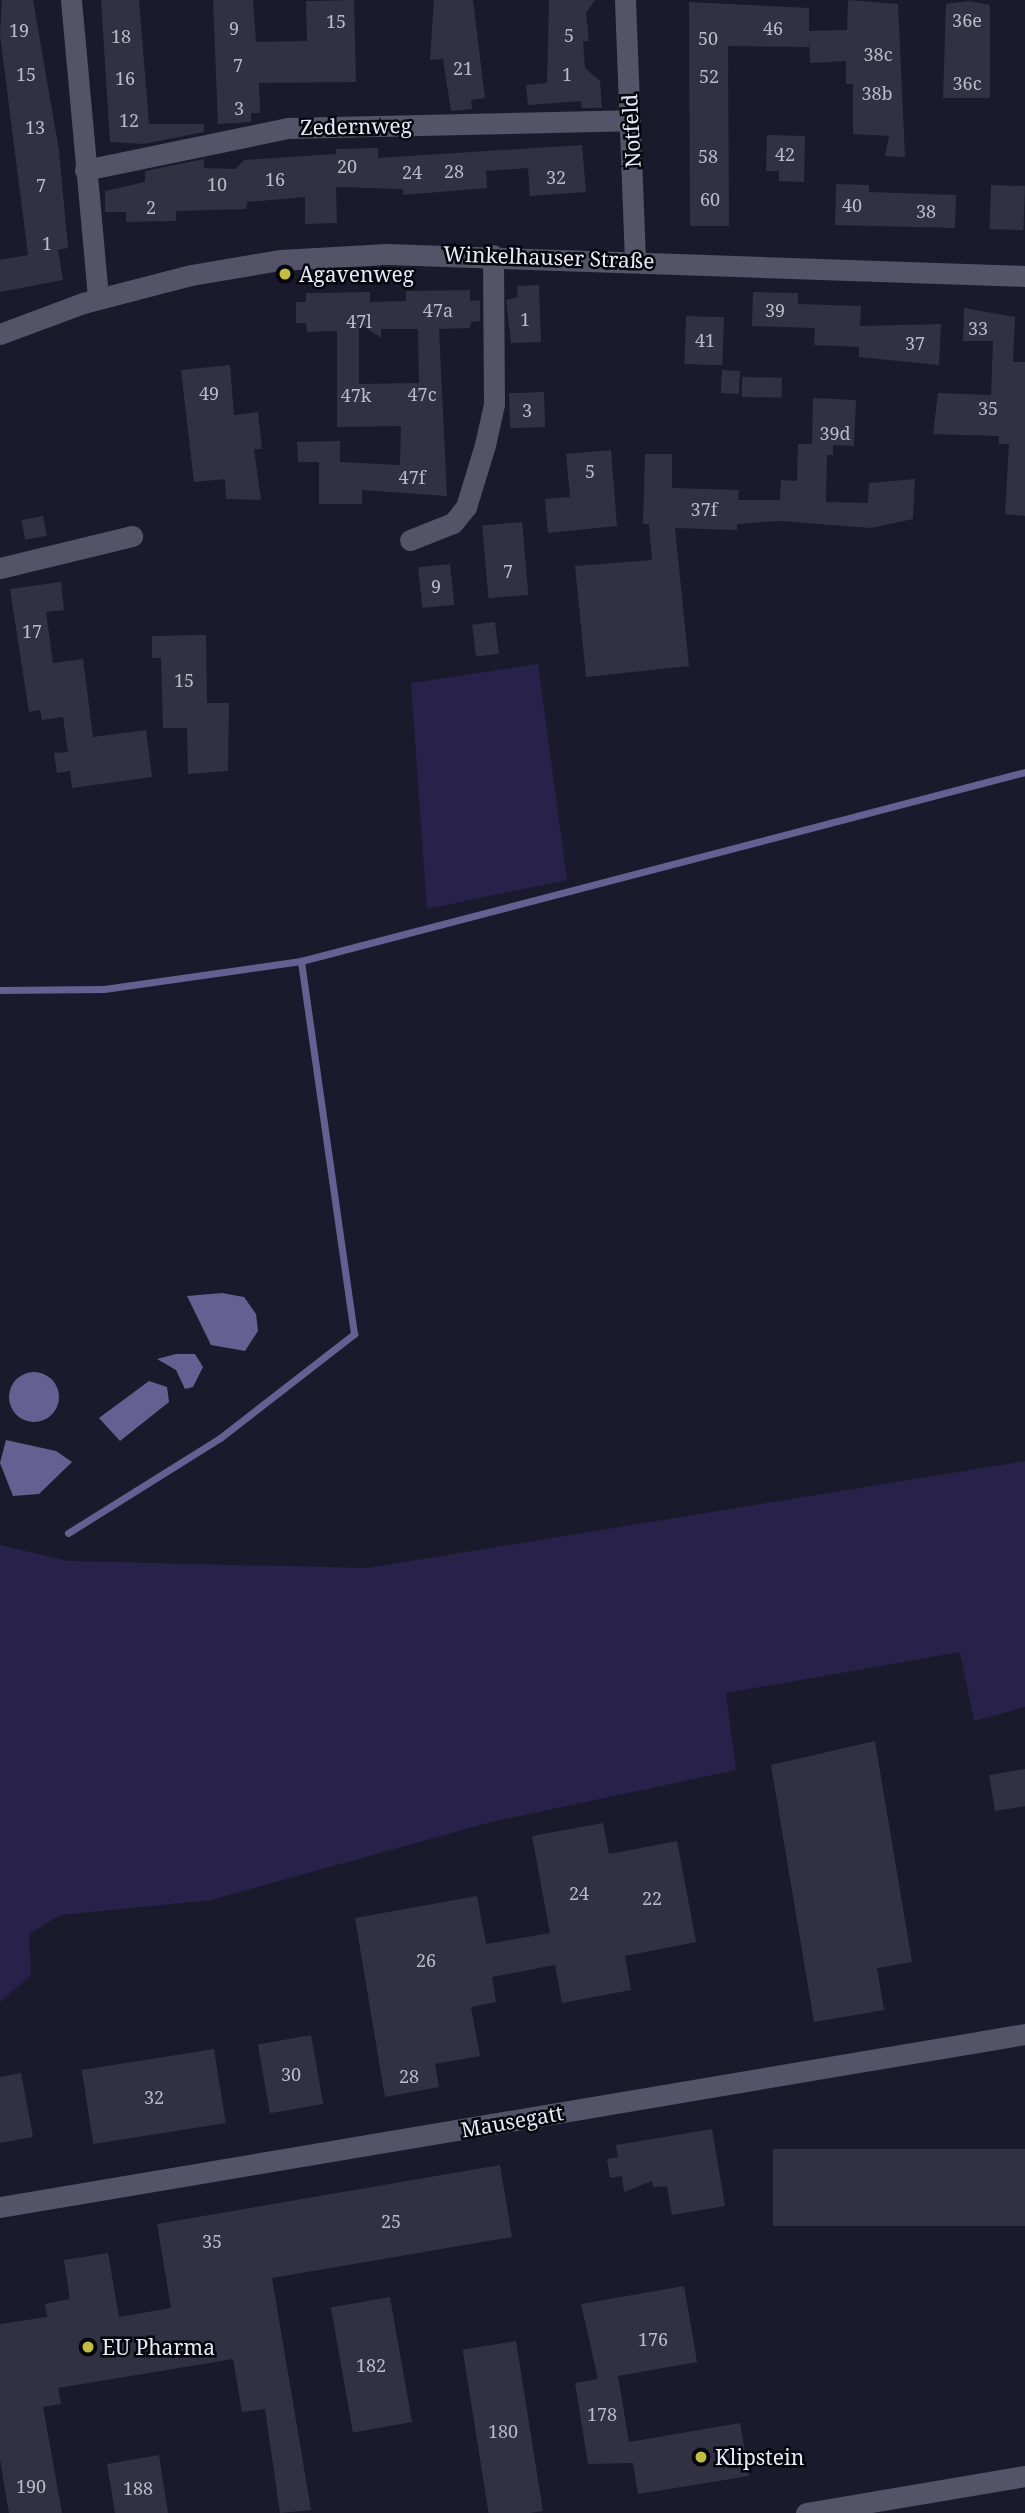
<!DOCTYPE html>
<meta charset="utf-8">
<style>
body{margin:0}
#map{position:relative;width:1025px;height:2513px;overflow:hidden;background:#1b1a2c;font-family:"Noto Serif",serif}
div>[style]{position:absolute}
.green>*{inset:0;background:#28224a}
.water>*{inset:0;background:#656091}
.round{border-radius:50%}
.stream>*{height:7px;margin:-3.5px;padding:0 3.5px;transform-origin:3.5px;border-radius:3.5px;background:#656091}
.building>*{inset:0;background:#323144;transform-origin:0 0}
.street>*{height:21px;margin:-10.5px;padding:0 10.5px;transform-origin:10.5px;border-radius:10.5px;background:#545368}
.dots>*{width:19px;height:19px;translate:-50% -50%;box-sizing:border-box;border:4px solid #06060d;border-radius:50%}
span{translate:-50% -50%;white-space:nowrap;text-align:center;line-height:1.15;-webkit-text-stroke:5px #06060d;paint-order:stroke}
.number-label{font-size:18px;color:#bbbac9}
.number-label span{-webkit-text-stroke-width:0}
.street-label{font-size:21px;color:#e9e8f5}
.poi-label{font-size:21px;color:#e9e8f5}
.left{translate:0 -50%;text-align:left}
</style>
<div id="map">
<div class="green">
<div style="clip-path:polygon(538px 664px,567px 880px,427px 909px,411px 683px)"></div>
<div style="clip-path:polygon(1025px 1461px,1025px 1707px,974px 1721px,960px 1652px,726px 1693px,736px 1770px,491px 1822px,211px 1900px,60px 1915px,29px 1934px,31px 1975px,0 2002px,0 1545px,68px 1561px,368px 1568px)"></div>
</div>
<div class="water">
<div style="clip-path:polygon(222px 1293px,244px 1297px,256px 1314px,258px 1331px,245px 1351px,211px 1345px,187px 1296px)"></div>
<div style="clip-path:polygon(176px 1354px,195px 1354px,203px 1367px,193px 1387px,185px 1389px,176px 1370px,157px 1359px)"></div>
<div class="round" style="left:9px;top:1372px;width:50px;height:50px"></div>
<div style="clip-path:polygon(149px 1381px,167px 1387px,169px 1402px,120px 1441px,99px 1418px)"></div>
<div style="clip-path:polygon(6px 1440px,56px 1451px,72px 1462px,39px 1494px,13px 1496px,0 1463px)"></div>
</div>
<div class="stream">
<div style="left:0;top:990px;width:104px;rotate:-0.6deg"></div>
<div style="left:104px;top:989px;width:199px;rotate:-8.1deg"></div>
<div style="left:301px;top:961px;width:748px;rotate:-14.63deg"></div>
<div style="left:68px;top:1533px;width:179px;rotate:-32deg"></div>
<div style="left:220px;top:1438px;width:170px;rotate:-37.8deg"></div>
<div style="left:354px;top:1334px;width:377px;rotate:-98.1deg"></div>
</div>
<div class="building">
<div style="clip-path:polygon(2px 0,33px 0,59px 150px,68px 248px,58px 250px,63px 280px,0 292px,0 260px,28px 255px,0 35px)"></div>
<div style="clip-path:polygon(101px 0,139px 0,149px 124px,204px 124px,204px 132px,144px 144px,110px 142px)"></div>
<div style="clip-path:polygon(213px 0,253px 0,256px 42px,307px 41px,306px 1px,354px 0,356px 82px,259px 83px,260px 113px,251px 113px,251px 122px,218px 124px)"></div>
<div style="clip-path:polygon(434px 0,473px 0,485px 98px,471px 100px,472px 109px,451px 111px,443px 59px,430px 60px)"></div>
<div style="clip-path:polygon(549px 0,595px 0,586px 13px,589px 41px,583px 41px,585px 68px,600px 81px,602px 108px,582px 108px,581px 101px,528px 105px,526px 85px,547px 83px)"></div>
<div style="clip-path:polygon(848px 0,898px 4px,905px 157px,885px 156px,889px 136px,853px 134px,853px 84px,846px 84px,846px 61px,810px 63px,809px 31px,847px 30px)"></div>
<div style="clip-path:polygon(969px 1px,990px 5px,990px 98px,943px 98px,946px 4px)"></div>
<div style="clip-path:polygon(689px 2px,809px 8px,809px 47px,728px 46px,729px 226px,690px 226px)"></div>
<div style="clip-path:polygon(767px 135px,805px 136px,804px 182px,779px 181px,779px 171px,766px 171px)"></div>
<div style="clip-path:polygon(582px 145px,586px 192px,530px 196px,528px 168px,486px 171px,487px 188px,403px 195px,403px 189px,336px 187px,337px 223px,305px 224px,305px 197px,247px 202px,246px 209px,176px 211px,176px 221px,126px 222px,126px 212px,105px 212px,105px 191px,145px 182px,145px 171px,204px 159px,204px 168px,235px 169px,244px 160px,336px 154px,336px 149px,378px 148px,378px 158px)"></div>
<div style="clip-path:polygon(836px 184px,869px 185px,869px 192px,956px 195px,955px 228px,835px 225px)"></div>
<div style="left:991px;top:185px;width:34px;height:44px;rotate:2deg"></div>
<div style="clip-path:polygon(539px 285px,541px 342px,511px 343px,506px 300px,518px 297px,517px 286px)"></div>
<div style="clip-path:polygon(evenodd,470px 290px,470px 301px,480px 300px,480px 321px,471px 322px,470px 328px,439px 329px,447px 496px,362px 490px,362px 504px,319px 504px,319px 462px,298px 462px,297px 442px,340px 441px,340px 462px,400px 465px,401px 426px,337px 427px,337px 331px,307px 332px,306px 323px,296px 323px,296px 302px,306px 302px,306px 293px,370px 292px,370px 302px,406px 301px,406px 291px,470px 290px,359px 323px,381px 338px,381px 329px,418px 329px,419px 383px,359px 384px,359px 323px)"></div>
<div style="clip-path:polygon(753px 292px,798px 293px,798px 304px,861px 306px,860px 326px,941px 324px,939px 365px,859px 357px,859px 347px,814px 345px,815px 328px,752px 326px)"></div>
<div style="clip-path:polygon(964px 308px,1015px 317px,1013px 362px,1025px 362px,1025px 516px,1005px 514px,1009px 444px,999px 444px,999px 436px,933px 434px,938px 393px,991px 395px,993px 341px,963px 341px)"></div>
<div style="left:686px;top:316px;width:38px;height:48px;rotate:2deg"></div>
<div style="clip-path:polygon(230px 365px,234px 415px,258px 412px,262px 449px,254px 449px,261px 500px,226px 499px,225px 479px,194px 482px,181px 370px)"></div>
<div style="left:722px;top:370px;width:18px;height:23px;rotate:3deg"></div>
<div style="left:742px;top:377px;width:40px;height:20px;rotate:1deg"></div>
<div style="left:544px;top:392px;width:35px;height:35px;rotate:88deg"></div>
<div style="clip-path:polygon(813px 398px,856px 400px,854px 446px,833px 445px,833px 455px,827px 455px,826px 502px,868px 503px,869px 483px,915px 479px,913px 519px,871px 528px,780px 521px,737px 524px,737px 530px,675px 528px,689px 666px,586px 677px,575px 566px,652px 560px,649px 524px,643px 524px,645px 454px,672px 454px,672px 488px,739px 490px,738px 500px,780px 500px,781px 480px,797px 481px,798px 444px,812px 444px)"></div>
<div style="clip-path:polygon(611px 450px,617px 526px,548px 533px,545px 499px,570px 497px,566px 454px)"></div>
<div style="left:43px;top:516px;width:20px;height:22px;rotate:79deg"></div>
<div style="left:522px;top:522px;width:73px;height:40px;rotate:85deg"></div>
<div style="left:450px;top:564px;width:41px;height:32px;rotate:84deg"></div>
<div style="clip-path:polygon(61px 582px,64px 610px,46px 612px,53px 663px,83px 659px,93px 737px,146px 730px,152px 777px,72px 788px,70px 771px,57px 773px,54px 753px,68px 752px,63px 717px,42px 720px,40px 710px,29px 712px,10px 589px)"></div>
<div style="left:495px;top:622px;width:32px;height:23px;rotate:83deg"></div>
<div style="clip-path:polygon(206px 635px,207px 703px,229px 703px,228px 771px,188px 774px,187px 728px,163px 728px,161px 658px,152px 658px,152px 636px)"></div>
<div style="clip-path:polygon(875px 1741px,912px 1962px,877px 1968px,884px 2010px,814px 2022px,771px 1765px)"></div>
<div style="clip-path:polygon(1025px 1769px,1025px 1806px,995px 1811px,989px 1775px)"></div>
<div style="clip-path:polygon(603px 1823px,609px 1854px,677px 1841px,696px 1942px,625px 1956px,631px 1990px,562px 2003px,555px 1965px,492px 1977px,496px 2002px,471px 2007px,480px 2056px,435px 2064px,439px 2087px,385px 2097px,355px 1918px,477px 1896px,486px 1944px,550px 1933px,532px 1836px)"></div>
<div style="left:311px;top:2035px;width:70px;height:54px;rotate:80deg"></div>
<div style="left:214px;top:2049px;width:75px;height:134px;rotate:81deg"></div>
<div style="clip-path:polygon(21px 2073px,33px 2137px,0 2143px,0 2077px)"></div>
<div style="clip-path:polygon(712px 2129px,725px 2206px,672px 2215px,667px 2186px,653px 2187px,652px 2181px,624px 2192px,622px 2176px,610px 2178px,607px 2159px,618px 2157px,616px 2145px)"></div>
<div style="left:1025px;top:2149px;width:77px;height:252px;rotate:90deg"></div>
<div style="clip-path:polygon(500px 2165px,512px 2237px,272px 2278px,311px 2510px,280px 2513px,265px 2409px,242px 2412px,233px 2359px,58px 2388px,61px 2404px,43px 2407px,62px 2513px,9px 2513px,0 2459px,0 2324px,47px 2317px,45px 2304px,70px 2299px,64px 2260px,108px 2253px,119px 2317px,171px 2308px,157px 2224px)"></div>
<div style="clip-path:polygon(684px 2286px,697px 2362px,618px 2376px,629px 2442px,740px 2423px,749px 2476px,638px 2494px,633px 2463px,588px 2464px,575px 2383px,598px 2379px,581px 2304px)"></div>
<div style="left:390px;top:2297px;width:127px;height:60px;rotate:80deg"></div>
<div style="left:516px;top:2341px;width:172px;height:54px;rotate:81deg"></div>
<div style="clip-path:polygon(159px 2455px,168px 2513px,115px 2513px,107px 2464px)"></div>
</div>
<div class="street">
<div style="left:71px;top:0;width:300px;rotate:84.8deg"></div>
<div style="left:625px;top:0;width:261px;rotate:87.8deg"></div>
<div style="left:85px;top:170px;width:207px;rotate:-11.7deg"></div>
<div style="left:288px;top:128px;width:342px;rotate:-1.3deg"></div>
<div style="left:0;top:334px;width:89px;rotate:-20.5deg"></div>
<div style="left:83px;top:303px;width:112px;rotate:-14.5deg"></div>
<div style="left:191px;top:275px;width:90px;rotate:-9.6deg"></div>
<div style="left:280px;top:260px;width:107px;rotate:-3.2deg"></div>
<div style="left:387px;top:254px;width:638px;rotate:1.97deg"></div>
<div style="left:410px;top:540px;width:46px;rotate:-21.6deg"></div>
<div style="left:453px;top:523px;width:21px;rotate:-51deg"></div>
<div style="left:466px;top:507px;width:65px;rotate:-73deg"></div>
<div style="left:485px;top:445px;width:42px;rotate:-77.6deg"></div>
<div style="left:494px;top:404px;width:149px;rotate:-90.4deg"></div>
<div style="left:0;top:568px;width:136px;rotate:-13.6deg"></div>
<div style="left:0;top:2207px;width:1039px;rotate:-9.58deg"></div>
<div style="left:806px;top:2513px;width:222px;rotate:-9.6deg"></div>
</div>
<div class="dots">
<div style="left:285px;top:274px;background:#c1bd40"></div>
<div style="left:88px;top:2347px;background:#c1bd40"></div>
<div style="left:701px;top:2457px;background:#c1bd40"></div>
</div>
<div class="number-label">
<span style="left:967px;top:20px">36e</span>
<span style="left:336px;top:21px">15</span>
<span style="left:234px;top:28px">9</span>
<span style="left:773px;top:28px">46</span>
<span style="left:19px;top:30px">19</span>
<span style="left:569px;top:35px">5</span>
<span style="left:121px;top:36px">18</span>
<span style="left:708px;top:38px">50</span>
<span style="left:878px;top:54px">38c</span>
<span style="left:238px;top:65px">7</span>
<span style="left:463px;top:68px">21</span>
<span style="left:26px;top:74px">15</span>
<span style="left:567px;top:74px">1</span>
<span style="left:709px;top:76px">52</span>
<span style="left:125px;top:78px">16</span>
<span style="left:967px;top:83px">36c</span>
<span style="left:877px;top:93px">38b</span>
<span style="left:239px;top:108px">3</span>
<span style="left:129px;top:120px">12</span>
<span style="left:35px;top:127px">13</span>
<span style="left:785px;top:154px">42</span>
<span style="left:708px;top:156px">58</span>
<span style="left:347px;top:166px">20</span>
<span style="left:454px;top:171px">28</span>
<span style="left:412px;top:172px">24</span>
<span style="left:556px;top:177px">32</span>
<span style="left:275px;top:179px">16</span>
<span style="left:217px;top:184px">10</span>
<span style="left:41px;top:185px">7</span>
<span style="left:710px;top:199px">60</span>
<span style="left:852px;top:205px">40</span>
<span style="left:151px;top:207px">2</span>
<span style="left:926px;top:211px">38</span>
<span style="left:47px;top:243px">1</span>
<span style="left:438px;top:310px">47a</span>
<span style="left:775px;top:310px">39</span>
<span style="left:525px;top:319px">1</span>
<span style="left:359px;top:321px">47l</span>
<span style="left:978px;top:328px">33</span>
<span style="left:705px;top:340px">41</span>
<span style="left:915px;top:343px">37</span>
<span style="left:209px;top:393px">49</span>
<span style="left:422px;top:394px">47c</span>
<span style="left:356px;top:395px">47k</span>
<span style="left:988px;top:408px">35</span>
<span style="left:527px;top:410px">3</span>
<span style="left:835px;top:433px">39d</span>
<span style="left:590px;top:471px">5</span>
<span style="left:412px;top:477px">47f</span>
<span style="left:704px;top:509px">37f</span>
<span style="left:508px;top:571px">7</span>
<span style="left:436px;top:586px">9</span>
<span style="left:32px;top:631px">17</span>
<span style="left:184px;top:680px">15</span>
<span style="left:579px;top:1893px">24</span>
<span style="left:652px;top:1898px">22</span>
<span style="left:426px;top:1960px">26</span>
<span style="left:291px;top:2074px">30</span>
<span style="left:409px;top:2076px">28</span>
<span style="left:154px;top:2097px">32</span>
<span style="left:391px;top:2221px">25</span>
<span style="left:212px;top:2241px">35</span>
<span style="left:653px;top:2339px">176</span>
<span style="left:371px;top:2365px">182</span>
<span style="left:602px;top:2414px">178</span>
<span style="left:503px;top:2431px">180</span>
<span style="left:31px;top:2486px">190</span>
<span style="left:138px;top:2488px">188</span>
</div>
<div class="street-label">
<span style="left:356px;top:126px;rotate:-1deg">Zedernweg</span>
<span style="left:631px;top:131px;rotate:-93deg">Notfeld</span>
<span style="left:549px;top:257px;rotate:2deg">Winkelhauser Straße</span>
<span style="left:512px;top:2121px;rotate:-10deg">Mausegatt</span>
</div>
<div class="poi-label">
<span class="left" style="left:299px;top:274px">Agavenweg</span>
<span class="left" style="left:102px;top:2347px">EU Pharma</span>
<span class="left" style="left:715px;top:2457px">Klipstein</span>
</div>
</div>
